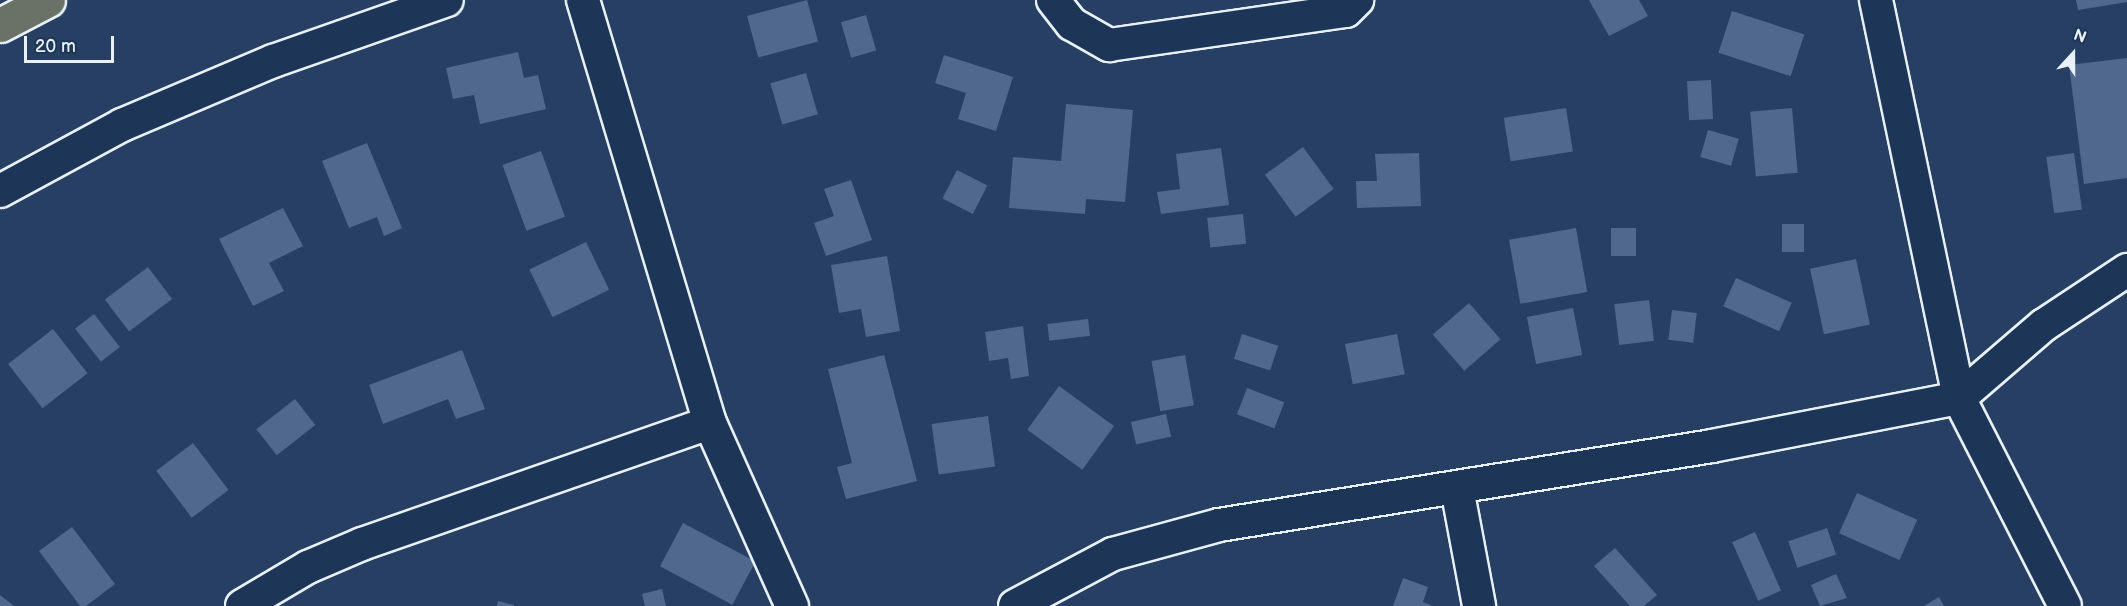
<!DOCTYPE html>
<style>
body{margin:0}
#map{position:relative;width:2127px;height:606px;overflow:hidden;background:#273f62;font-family:"Balsamiq Sans",sans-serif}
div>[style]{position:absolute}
.building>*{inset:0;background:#51688e;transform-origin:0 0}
.roads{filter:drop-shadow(2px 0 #e8f1f8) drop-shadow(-2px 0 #e8f1f8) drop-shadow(0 2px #e8f1f8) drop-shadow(0 -2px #e8f1f8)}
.minor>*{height:32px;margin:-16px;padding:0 16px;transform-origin:16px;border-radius:16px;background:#1d3557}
.trunk>*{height:33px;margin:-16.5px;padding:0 16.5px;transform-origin:16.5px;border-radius:16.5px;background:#6a7166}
span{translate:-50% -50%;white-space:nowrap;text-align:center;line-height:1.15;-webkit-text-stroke:4.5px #1d3557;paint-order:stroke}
.north{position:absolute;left:2043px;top:24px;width:60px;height:60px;-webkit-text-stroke:4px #1d3557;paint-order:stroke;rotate:21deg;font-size:16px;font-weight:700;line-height:24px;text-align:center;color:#e8f1f8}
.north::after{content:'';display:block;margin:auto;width:21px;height:27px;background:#e8f1f8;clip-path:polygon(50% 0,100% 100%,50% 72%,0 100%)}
.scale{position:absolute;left:24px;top:36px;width:90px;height:27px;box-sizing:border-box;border:3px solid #e8f1f8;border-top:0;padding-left:8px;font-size:18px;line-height:21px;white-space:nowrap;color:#e8f1f8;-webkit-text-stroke:4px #1d3557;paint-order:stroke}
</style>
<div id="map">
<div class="building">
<div style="left:807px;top:0;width:43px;height:62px;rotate:75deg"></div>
<div style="clip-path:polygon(1589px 0,1639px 0,1648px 16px,1609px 36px)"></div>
<div style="clip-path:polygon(2076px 0,2127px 0,2127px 2px,2078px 10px)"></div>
<div style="left:1732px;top:11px;width:76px;height:44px;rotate:18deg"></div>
<div style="left:866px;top:15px;width:37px;height:26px;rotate:74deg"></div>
<div style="clip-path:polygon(518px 52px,524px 78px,538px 75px,546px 109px,480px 124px,474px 95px,453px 99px,446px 68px)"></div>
<div style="clip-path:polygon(944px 55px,1013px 77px,996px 131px,958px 119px,966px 93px,935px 83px)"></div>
<div style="clip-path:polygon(2127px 58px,2127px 178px,2084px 184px,2069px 65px)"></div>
<div style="left:806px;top:73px;width:43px;height:37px;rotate:74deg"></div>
<div style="left:1711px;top:80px;width:39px;height:24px;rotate:87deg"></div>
<div style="clip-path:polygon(1066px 104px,1133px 110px,1125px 202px,1086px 199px,1085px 214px,1009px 208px,1013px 157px,1061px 161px)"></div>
<div style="left:1566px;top:108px;width:44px;height:63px;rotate:81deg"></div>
<div style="left:1792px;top:108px;width:65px;height:42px;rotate:85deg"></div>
<div style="left:1708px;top:130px;width:32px;height:28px;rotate:16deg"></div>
<div style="clip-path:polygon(367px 143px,402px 228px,384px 236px,377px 217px,349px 228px,322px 161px)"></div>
<div style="left:1303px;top:147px;width:52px;height:47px;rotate:54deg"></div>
<div style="clip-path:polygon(1221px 148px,1229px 205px,1161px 214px,1157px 192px,1180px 189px,1176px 154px)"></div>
<div style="left:541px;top:151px;width:70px;height:41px;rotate:70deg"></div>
<div style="clip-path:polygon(1419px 153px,1421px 206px,1357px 208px,1356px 181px,1377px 181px,1375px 154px)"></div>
<div style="left:2074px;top:153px;width:57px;height:28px;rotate:82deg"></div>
<div style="left:957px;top:170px;width:34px;height:32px;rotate:27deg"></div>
<div style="clip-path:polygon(851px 180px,872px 240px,826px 256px,814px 223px,834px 216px,824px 189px)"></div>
<div style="clip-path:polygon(283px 208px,303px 246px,269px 263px,284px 291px,253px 306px,219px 239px)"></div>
<div style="left:1243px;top:214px;width:30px;height:36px;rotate:84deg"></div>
<div style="left:1782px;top:224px;width:22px;height:28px"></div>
<div style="left:1576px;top:228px;width:65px;height:68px;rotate:80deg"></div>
<div style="left:1611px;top:228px;width:25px;height:28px"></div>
<div style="left:586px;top:242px;width:53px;height:63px;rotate:64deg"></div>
<div style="clip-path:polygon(887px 256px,900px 331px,866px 337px,861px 309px,839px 313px,831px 265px)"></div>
<div style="left:1856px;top:259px;width:67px;height:47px;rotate:78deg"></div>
<div style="left:148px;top:267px;width:40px;height:54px;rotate:53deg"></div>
<div style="left:1736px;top:278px;width:61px;height:31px;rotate:24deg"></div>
<div style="left:1649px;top:300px;width:41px;height:35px;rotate:83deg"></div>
<div style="left:1469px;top:303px;width:48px;height:48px;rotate:49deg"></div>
<div style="left:1573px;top:308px;width:48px;height:47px;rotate:79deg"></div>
<div style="left:1672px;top:310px;width:25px;height:30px;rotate:7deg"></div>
<div style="left:94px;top:314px;width:42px;height:24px;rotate:52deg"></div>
<div style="left:1088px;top:319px;width:17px;height:41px;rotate:83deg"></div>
<div style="clip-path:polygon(1023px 326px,1029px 376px,1011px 379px,1008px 358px,989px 361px,985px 332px)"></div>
<div style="left:53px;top:329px;width:56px;height:57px;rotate:52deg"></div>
<div style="left:1242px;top:334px;width:38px;height:26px;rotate:18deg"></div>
<div style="left:1397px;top:334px;width:41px;height:53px;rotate:79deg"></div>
<div style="clip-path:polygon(462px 350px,485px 409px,456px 419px,448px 399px,383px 424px,369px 385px)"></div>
<div style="clip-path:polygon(884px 355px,917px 481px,846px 499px,837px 467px,852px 463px,828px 369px)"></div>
<div style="left:1185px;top:355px;width:51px;height:34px;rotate:80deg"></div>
<div style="left:1059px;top:386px;width:68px;height:54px;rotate:36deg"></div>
<div style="left:1247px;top:388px;width:40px;height:28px;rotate:21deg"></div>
<div style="left:295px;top:399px;width:33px;height:49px;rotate:52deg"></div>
<div style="left:1166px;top:414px;width:23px;height:36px;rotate:77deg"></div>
<div style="left:988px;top:416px;width:51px;height:57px;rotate:82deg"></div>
<div style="left:193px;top:443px;width:59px;height:46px;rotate:53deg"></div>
<div style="left:1857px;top:493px;width:66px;height:44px;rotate:24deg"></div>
<div style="left:683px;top:523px;width:82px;height:49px;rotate:28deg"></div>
<div style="clip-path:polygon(72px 527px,115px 584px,86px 606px,80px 606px,39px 551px)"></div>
<div style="left:1827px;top:528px;width:28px;height:41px;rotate:71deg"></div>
<div style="left:1755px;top:532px;width:64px;height:25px;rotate:66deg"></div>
<div style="clip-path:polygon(1615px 548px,1657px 595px,1644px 606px,1630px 606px,1594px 566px)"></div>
<div style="clip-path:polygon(1836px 574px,1847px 598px,1820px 606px,1811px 585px)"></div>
<div style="clip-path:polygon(1403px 578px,1428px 587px,1423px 602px,1433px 606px,1393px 606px)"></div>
<div style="clip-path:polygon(662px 589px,666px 606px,645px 606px,642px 594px)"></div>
<div style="clip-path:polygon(0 595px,14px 606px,0 606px)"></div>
<div style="clip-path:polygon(1939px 597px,1944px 606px,1924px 606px)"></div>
<div style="clip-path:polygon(498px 601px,514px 605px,514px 606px,497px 606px)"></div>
</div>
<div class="roads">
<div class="minor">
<div style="left:583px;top:0;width:442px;rotate:73.3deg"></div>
<div style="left:710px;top:423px;width:201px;rotate:65.9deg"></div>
<div style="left:1053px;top:0;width:31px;rotate:52deg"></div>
<div style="left:1072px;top:24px;width:43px;rotate:29.6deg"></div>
<div style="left:1109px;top:45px;width:239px;rotate:-8.2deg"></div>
<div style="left:1346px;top:11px;width:16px;rotate:-45deg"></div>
<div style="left:1876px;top:0;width:407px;rotate:78.2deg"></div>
<div style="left:1959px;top:398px;width:233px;rotate:63deg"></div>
<div style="left:0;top:191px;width:139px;rotate:-28.4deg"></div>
<div style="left:122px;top:125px;width:164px;rotate:-23deg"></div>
<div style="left:273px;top:61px;width:184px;rotate:-19.3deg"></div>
<div style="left:1457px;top:488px;width:120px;rotate:79.4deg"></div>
<div style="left:242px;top:606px;width:77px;rotate:-30.6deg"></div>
<div style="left:308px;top:567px;width:59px;rotate:-23.1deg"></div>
<div style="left:362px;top:544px;width:368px;rotate:-19.2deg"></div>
<div style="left:1015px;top:606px;width:111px;rotate:-28deg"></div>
<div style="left:1113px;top:554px;width:110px;rotate:-15.3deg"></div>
<div style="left:1219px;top:525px;width:499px;rotate:-9.1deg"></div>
<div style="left:1712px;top:446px;width:252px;rotate:-11deg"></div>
<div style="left:1959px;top:398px;width:112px;rotate:-40.7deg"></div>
<div style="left:2044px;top:325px;width:100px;rotate:-33.5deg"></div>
</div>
<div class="trunk">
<div style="left:0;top:25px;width:54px;rotate:-27.5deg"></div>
</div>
</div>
<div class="north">N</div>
<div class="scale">20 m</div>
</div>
